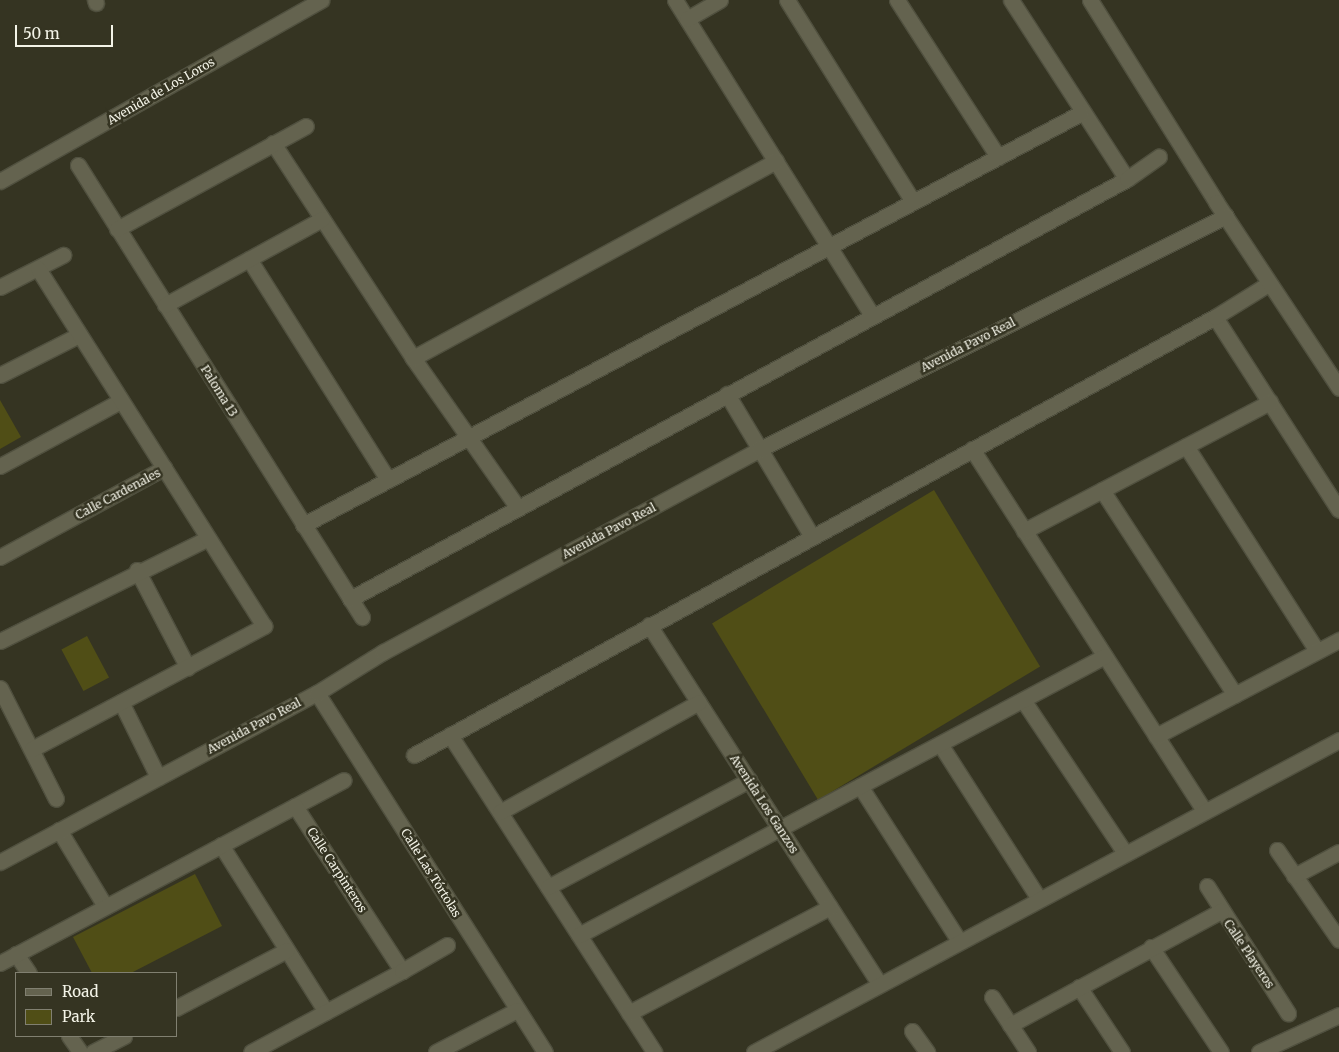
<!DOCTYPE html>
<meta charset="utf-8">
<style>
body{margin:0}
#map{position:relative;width:1339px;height:1052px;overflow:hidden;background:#353422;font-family:Merriweather,serif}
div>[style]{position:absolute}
.green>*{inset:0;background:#504e16;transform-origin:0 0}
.roads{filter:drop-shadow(1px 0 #50503f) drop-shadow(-1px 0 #50503f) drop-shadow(0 1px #50503f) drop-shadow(0 -1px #50503f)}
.street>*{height:15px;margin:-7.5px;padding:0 7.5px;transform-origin:7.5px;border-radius:7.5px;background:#64634f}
.secondary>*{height:15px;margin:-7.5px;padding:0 7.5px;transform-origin:7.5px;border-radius:7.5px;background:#64634f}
span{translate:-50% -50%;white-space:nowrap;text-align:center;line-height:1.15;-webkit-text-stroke:5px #353422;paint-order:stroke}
.street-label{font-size:12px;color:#f3f3e7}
.legend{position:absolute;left:15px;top:972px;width:162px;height:65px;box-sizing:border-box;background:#353422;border:1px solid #818071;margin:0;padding:6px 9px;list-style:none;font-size:15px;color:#f3f3e7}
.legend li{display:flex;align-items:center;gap:10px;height:25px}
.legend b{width:25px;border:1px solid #818071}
.scale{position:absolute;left:15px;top:25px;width:98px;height:22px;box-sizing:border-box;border:2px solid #f3f3e7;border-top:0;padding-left:6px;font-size:15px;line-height:18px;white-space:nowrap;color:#f3f3e7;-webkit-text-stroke:4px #353422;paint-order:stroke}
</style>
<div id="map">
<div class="green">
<div style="clip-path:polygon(0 400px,21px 437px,0 449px)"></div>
<div style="left:934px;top:490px;width:206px;height:259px;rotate:59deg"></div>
<div style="left:87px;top:636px;width:47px;height:29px;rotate:62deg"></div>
<div style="clip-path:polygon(195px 874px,222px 926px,131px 973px,92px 973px,73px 937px)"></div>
</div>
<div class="roads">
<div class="street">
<div style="left:95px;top:0;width:3px;rotate:72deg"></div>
<div style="left:675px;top:0;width:372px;rotate:58deg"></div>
<div style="left:787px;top:0;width:238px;rotate:58deg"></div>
<div style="left:897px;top:0;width:187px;rotate:57.2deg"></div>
<div style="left:1011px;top:0;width:213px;rotate:57.1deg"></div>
<div style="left:687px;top:19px;width:38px;rotate:-30deg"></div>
<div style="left:273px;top:143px;width:257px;rotate:56.9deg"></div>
<div style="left:413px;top:358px;width:183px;rotate:55deg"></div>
<div style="left:78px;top:165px;width:534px;rotate:57.86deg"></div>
<div style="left:117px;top:229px;width:215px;rotate:-28.6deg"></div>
<div style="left:249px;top:259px;width:261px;rotate:57.8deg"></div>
<div style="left:0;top:287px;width:71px;rotate:-26.9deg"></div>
<div style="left:165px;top:305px;width:179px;rotate:-28.7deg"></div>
<div style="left:1215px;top:317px;width:229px;rotate:57.3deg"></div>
<div style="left:413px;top:358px;width:413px;rotate:-28.5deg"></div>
<div style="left:0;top:375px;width:89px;rotate:-26.9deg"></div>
<div style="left:727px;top:394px;width:164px;rotate:59.2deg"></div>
<div style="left:1186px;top:446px;width:243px;rotate:57.4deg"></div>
<div style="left:972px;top:449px;width:430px;rotate:57.3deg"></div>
<div style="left:0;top:466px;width:136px;rotate:-28.4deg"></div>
<div style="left:1102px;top:490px;width:244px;rotate:57deg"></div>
<div style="left:303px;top:525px;width:880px;rotate:-27.9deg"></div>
<div style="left:1024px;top:531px;width:278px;rotate:-27.7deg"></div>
<div style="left:0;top:557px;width:187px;rotate:-28.5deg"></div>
<div style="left:137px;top:570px;width:110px;rotate:62.5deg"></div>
<div style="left:350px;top:599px;width:883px;rotate:-28.39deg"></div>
<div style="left:1127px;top:179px;width:39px;rotate:-35deg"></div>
<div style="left:649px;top:625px;width:426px;rotate:57.3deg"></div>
<div style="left:0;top:641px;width:232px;rotate:-26.3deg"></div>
<div style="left:0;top:688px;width:124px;rotate:63.2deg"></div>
<div style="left:1023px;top:700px;width:184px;rotate:56.3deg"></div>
<div style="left:121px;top:702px;width:84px;rotate:63.7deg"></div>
<div style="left:450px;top:735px;width:377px;rotate:57.2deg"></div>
<div style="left:1156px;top:736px;width:207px;rotate:-27.7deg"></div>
<div style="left:940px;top:744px;width:184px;rotate:57.4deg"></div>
<div style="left:32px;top:749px;width:263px;rotate:-27.9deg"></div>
<div style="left:264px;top:626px;width:423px;rotate:-122.3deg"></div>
<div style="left:414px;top:755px;width:913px;rotate:-28.67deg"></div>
<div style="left:1215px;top:317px;width:59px;rotate:-31.8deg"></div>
<div style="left:860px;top:786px;width:184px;rotate:57.4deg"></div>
<div style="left:295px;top:806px;width:55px;rotate:-28deg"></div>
<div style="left:500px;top:812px;width:227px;rotate:-28.9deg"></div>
<div style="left:59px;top:830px;width:89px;rotate:58.8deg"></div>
<div style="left:221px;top:845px;width:197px;rotate:57.8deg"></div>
<div style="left:1277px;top:850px;width:109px;rotate:55.4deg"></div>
<div style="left:1294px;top:876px;width:51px;rotate:-28.1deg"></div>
<div style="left:1207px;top:886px;width:151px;rotate:57.5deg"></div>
<div style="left:548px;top:887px;width:228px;rotate:-28deg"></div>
<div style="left:579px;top:935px;width:595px;rotate:-27.94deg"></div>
<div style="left:1151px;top:947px;width:126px;rotate:56.3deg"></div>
<div style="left:16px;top:954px;width:23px;rotate:56deg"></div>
<div style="left:0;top:963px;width:334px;rotate:-28deg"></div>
<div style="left:295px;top:806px;width:197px;rotate:57deg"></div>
<div style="left:402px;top:971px;width:171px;rotate:151.8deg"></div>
<div style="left:402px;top:971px;width:52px;rotate:-30deg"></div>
<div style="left:1079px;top:987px;width:78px;rotate:56.5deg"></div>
<div style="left:992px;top:997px;width:66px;rotate:56.8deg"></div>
<div style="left:176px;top:1008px;width:125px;rotate:-27.6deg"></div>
<div style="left:629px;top:1013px;width:227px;rotate:-27.8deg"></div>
<div style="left:1010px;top:1025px;width:240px;rotate:-28.4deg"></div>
<div style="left:912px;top:1031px;width:26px;rotate:54deg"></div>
<div style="left:69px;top:1036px;width:19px;rotate:55deg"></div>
<div style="left:93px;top:1052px;width:35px;rotate:-27deg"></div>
<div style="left:754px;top:1052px;width:663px;rotate:-28.07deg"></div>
</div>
<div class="secondary">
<div style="left:1090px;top:0;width:238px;rotate:58deg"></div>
<div style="left:1216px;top:202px;width:223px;rotate:56.5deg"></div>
<div style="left:0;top:181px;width:369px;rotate:-29.4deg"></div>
<div style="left:317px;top:693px;width:425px;rotate:57.6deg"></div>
<div style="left:0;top:862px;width:359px;rotate:-28.1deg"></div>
<div style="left:317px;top:693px;width:78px;rotate:-31.8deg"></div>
<div style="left:383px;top:652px;width:428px;rotate:-28.3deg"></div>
<div style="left:760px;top:449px;width:521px;rotate:-26.57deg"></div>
<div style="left:436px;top:1052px;width:91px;rotate:-27.4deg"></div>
<div style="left:1259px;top:1052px;width:88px;rotate:-24.8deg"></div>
</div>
</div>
<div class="street-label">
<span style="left:161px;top:91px;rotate:-30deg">Avenida de Los Loros</span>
<span style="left:968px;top:345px;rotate:-27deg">Avenida Pavo Real</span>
<span style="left:219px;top:391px;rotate:58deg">Paloma 13</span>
<span style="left:118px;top:494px;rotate:-28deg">Calle Cardenales</span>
<span style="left:609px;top:531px;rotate:-28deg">Avenida Pavo Real</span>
<span style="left:254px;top:726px;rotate:-28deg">Avenida Pavo Real</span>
<span style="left:764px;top:804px;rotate:57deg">Avenida Los Ganzos</span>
<span style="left:337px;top:870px;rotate:57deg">Calle Carpinteros</span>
<span style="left:431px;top:873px;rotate:58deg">Calle Las Tórtolas</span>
<span style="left:1249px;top:954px;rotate:56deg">Calle Playeros</span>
</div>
<ul class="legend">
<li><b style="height:6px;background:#64634f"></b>Road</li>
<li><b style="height:14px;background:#504e16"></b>Park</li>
</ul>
<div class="scale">50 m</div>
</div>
